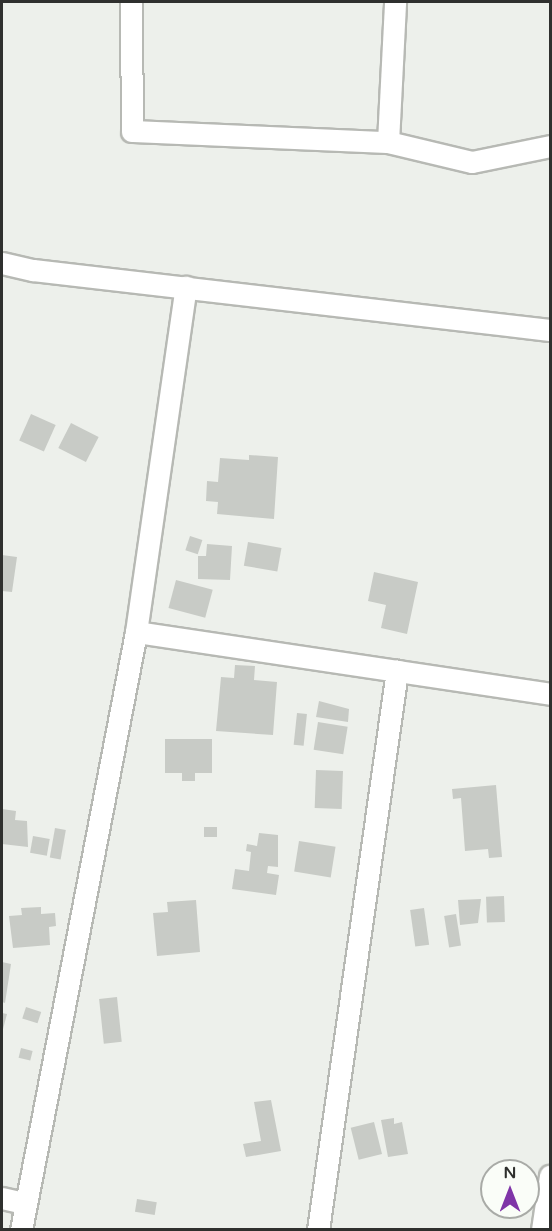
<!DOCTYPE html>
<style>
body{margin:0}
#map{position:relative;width:552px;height:1231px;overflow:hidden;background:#edf0eb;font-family:"Varela Round",sans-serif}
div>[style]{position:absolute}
.building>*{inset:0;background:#c8cbc6;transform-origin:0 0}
.roads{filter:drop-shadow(2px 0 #b7b9b4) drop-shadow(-2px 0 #b7b9b4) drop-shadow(0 2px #b7b9b4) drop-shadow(0 -2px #b7b9b4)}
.street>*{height:21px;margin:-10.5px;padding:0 10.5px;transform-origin:10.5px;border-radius:10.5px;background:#fff}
span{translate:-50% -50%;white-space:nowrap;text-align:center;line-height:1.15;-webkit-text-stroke:4.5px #fafdf8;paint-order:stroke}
.frame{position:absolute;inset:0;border:3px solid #2f302e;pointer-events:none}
.north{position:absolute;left:480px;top:1159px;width:60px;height:60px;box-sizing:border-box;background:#fafdf8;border:2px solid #a9aba7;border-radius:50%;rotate:0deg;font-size:16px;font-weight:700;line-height:24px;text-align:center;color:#2f302e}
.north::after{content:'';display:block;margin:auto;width:21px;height:27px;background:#7f35a8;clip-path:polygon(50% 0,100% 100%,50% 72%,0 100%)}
</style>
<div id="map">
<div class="building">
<div style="left:31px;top:414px;width:27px;height:29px;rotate:24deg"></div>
<div style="left:71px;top:423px;width:31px;height:28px;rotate:27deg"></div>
<div style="clip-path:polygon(249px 455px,278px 457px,274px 519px,217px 514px,218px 502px,206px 501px,207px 481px,218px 482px,220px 458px,249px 460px)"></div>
<div style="left:190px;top:536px;width:13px;height:15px;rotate:18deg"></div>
<div style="left:248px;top:542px;width:34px;height:24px;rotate:10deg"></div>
<div style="clip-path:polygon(207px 544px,232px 546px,230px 580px,198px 579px,198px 556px,206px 556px)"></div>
<div style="clip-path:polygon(2px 555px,17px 557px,12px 592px,2px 591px)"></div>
<div style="clip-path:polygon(374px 572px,418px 582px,407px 634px,381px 628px,386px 605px,368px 601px)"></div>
<div style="left:176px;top:580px;width:38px;height:29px;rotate:15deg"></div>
<div style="clip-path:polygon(235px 665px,255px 666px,254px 680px,277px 682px,273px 735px,216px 731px,221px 677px,234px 678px)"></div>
<div style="clip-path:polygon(319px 701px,349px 709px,348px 722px,316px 717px)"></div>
<div style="left:297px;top:713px;width:10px;height:32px;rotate:6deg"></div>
<div style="left:318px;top:722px;width:30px;height:28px;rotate:9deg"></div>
<div style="clip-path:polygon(165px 739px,212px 739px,212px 773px,195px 773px,195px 781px,182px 781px,182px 773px,165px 773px)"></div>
<div style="left:316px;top:770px;width:27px;height:38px;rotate:2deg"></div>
<div style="clip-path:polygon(496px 785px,502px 857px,489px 858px,488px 849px,465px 851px,461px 798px,453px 799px,452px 789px)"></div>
<div style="clip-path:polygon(2px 809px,16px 811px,15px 820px,27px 821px,28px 847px,2px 844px)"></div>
<div style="left:204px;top:827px;width:13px;height:10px"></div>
<div style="left:55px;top:828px;width:11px;height:30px;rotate:10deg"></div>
<div style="clip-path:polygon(259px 833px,278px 835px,278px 867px,268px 866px,267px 873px,279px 875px,276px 895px,232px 889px,235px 869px,249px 871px,251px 852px,246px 851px,247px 844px,257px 846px)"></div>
<div style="left:33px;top:836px;width:17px;height:17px;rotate:10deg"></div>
<div style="left:299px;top:841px;width:37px;height:31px;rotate:9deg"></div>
<div style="left:504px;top:896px;width:26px;height:18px;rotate:88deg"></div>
<div style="clip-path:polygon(481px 899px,478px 923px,460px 925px,458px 900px)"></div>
<div style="clip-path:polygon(196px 900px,200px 952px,157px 956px,153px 913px,168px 912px,167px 902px)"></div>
<div style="clip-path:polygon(41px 907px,41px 914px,55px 913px,56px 926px,49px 927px,50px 945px,13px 948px,9px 916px,22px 915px,21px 908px)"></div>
<div style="left:424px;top:908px;width:37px;height:14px;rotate:82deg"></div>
<div style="left:456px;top:914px;width:32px;height:12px;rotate:81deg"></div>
<div style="clip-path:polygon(2px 962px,11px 964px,5px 1003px,2px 1002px)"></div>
<div style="left:117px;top:997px;width:45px;height:18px;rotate:84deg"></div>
<div style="left:26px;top:1007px;width:16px;height:12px;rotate:18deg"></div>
<div style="clip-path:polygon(2px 1013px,7px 1014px,2px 1033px)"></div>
<div style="left:21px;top:1048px;width:12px;height:10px;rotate:14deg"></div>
<div style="clip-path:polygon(271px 1100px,281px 1151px,246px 1157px,243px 1144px,261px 1141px,254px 1102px)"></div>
<div style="clip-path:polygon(394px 1118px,394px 1124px,402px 1122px,408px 1154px,388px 1157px,381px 1120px)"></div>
<div style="left:374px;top:1122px;width:33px;height:24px;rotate:76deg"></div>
<div style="left:137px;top:1199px;width:20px;height:13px;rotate:9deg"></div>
</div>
<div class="roads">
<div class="street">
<div style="left:131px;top:2px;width:129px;rotate:89.6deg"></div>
<div style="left:132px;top:131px;width:256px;rotate:2.5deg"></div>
<div style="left:388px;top:142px;width:140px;rotate:-87.1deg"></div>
<div style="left:388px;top:142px;width:86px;rotate:13.4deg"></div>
<div style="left:472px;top:162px;width:80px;rotate:-11.6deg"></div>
<div style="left:2px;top:263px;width:32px;rotate:13deg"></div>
<div style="left:33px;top:270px;width:520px;rotate:6.62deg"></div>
<div style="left:136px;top:632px;width:419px;rotate:8.5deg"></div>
<div style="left:2px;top:1198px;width:23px;rotate:13deg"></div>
<div style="left:21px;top:1230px;width:609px;rotate:-79.11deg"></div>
<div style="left:136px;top:632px;width:349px;rotate:-81.8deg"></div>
<div style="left:318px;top:1230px;width:565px;rotate:-81.96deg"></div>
<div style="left:542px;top:1230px;width:55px;rotate:-81.6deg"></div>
</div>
</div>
<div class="frame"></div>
<div class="north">N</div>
</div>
